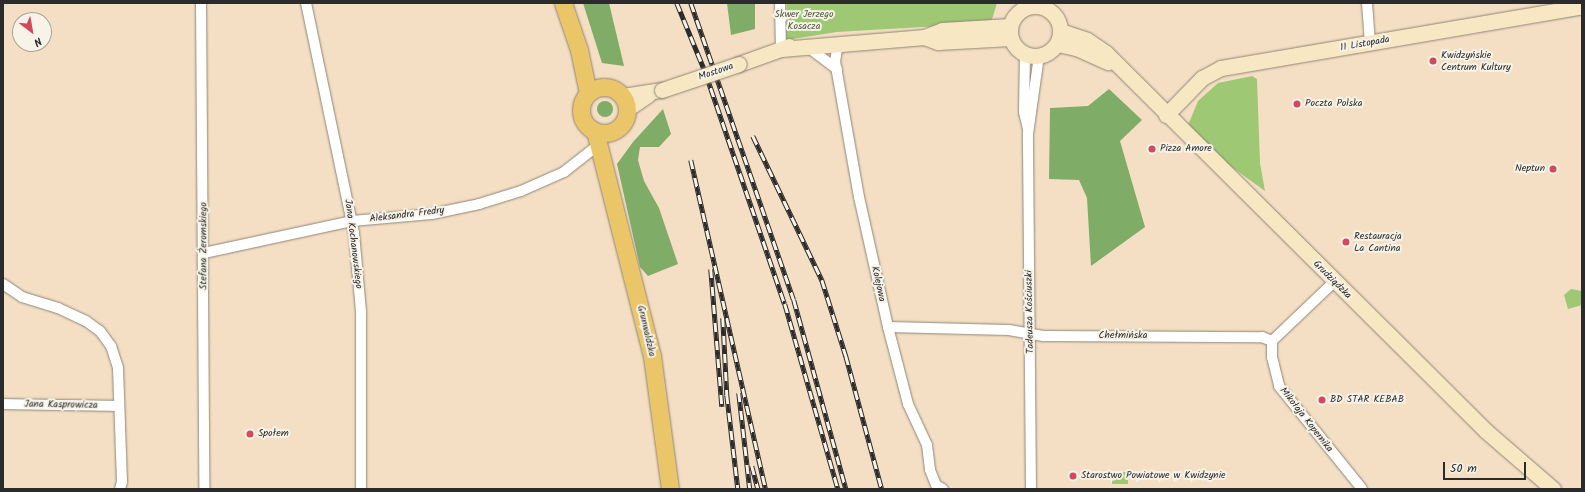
<!DOCTYPE html>
<meta charset="utf-8">
<style>
body{margin:0}
#map{position:relative;width:1585px;height:492px;overflow:hidden;background:#f4dfc4;font-family:Kalam,sans-serif}
div>[style]{position:absolute}
.green>*{inset:0;background:#9fc874;transform-origin:0 0}
.forest>*{inset:0;background:#7fac66}
.round{border-radius:50%}
.roads{filter:drop-shadow(0 0 1px #908578) drop-shadow(0 0 1px #908578)}
.street>*{height:10px;margin:-5px;padding:0 5px;transform-origin:5px;border-radius:5px;background:#fff}
.secondary>*{height:15px;margin:-7.5px;padding:0 7.5px;transform-origin:7.5px;border-radius:7.5px;background:#f7e8c3}
.secondary>.ring{margin:-7.5px;padding:0;box-sizing:content-box;background:none;border:15px solid #f7e8c3;border-radius:50%}
.primary>*{height:17px;margin:-8.5px;padding:0 8.5px;transform-origin:8.5px;border-radius:8.5px;background:#ebc669}
.primary>.ring{margin:-8.5px;padding:0;box-sizing:content-box;background:none;border:17px solid #ebc669;border-radius:50%}
.rail>*{height:4.5px;margin-top:-2.25px;transform-origin:0;background:repeating-linear-gradient(90deg,#f7f3e8 0 9px,#2b2b2b 0 18px);box-sizing:border-box;border-block:1px solid #2b2b2b}
.bridges{filter:drop-shadow(0 0 1px #908578) drop-shadow(0 0 1px #908578)}
.secondary-bridge>*{height:15px;margin:-7.5px;padding:0 7.5px;transform-origin:7.5px;border-radius:7.5px;background:#f7e8c3}
.dots>*{width:11px;height:11px;translate:-50% -50%;box-sizing:border-box;border:2px solid #f7f3e8;border-radius:50%}
span{translate:-50% -50%;white-space:nowrap;text-align:center;line-height:1.15;-webkit-text-stroke:4px #f7f3e8;paint-order:stroke}
.park-label{font-size:10px;color:#4e5a41}
.street-label{font-size:10px;color:#2b2b2b}
.poi-label{font-size:10px;color:#2b2b2b}
.left{translate:0 -50%;text-align:left}
.right{translate:-100% -50%;text-align:right}
.frame{position:absolute;inset:0;border:4px solid #2b2b2b;pointer-events:none}
.north{position:absolute;left:12px;top:12px;width:40px;height:40px;box-sizing:border-box;background:#f7f3e8;border:1px solid #a5a39c;border-radius:50%;rotate:149deg;font-size:11px;font-weight:700;line-height:16px;text-align:center;color:#2b2b2b}
.north::after{content:'';display:block;margin:auto;width:14px;height:18px;background:#d1495b;clip-path:polygon(50% 0,100% 100%,50% 72%,0 100%)}
.scale{position:absolute;left:1443px;top:462px;width:83px;height:18px;box-sizing:border-box;border:2px solid #2b2b2b;border-top:0;padding-left:5px;font-size:12px;line-height:14px;white-space:nowrap;color:#2b2b2b;-webkit-text-stroke:3px #f7f3e8;paint-order:stroke}
</style>
<div id="map">
<div class="green">
<div style="clip-path:polygon(787px 3px,997px 3px,991px 23px,837px 32px,786px 40px)"></div>
<div style="clip-path:polygon(1252px 76px,1257px 79px,1260px 163px,1265px 191px,1222px 160px,1188px 125px,1198px 101px,1218px 83px)"></div>
<div style="clip-path:polygon(1571px 289px,1582px 291px,1582px 305px,1568px 309px,1564px 295px)"></div>
<div style="left:1128px;top:472px;width:12px;height:16px;rotate:90deg"></div>
</div>
<div class="forest">
<div style="clip-path:polygon(583px 3px,609px 3px,624px 66px,602px 63px)"></div>
<div style="clip-path:polygon(727px 3px,755px 3px,755px 29px,731px 35px)"></div>
<div style="clip-path:polygon(1109px 89px,1142px 120px,1120px 141px,1145px 227px,1091px 266px,1087px 198px,1079px 180px,1049px 179px,1050px 108px,1088px 106px)"></div>
<div class="round" style="left:597px;top:101px;width:16px;height:16px"></div>
<div style="clip-path:polygon(663px 109px,671px 134px,659px 147px,640px 147px,638px 160px,644px 181px,659px 208px,678px 264px,648px 276px,640px 267px,617px 164px,633px 142px)"></div>
</div>
<div class="roads">
<div class="street">
<div style="left:201px;top:3px;width:486px;rotate:89.6deg"></div>
<div style="left:306px;top:3px;width:235px;rotate:78.2deg"></div>
<div style="left:354px;top:233px;width:79px;rotate:84.9deg"></div>
<div style="left:361px;top:312px;width:177px;rotate:90deg"></div>
<div style="left:780px;top:3px;width:46px;rotate:88.8deg"></div>
<div style="left:1024px;top:3px;width:6px;rotate:90deg"></div>
<div style="left:1036px;top:3px;width:3px;rotate:72deg"></div>
<div style="left:1367px;top:3px;width:40px;rotate:85.7deg"></div>
<div style="left:838px;top:43px;width:18px;rotate:99deg"></div>
<div style="left:835px;top:61px;width:138px;rotate:80deg"></div>
<div style="left:859px;top:197px;width:133px;rotate:77.4deg"></div>
<div style="left:888px;top:327px;width:80px;rotate:75.4deg"></div>
<div style="left:908px;top:404px;width:45px;rotate:65.1deg"></div>
<div style="left:927px;top:445px;width:25px;rotate:83deg"></div>
<div style="left:930px;top:470px;width:16px;rotate:68deg"></div>
<div style="left:936px;top:485px;width:8px;rotate:30deg"></div>
<div style="left:809px;top:48px;width:35px;rotate:37deg"></div>
<div style="left:1025px;top:54px;width:58px;rotate:91deg"></div>
<div style="left:1024px;top:112px;width:18px;rotate:77deg"></div>
<div style="left:204px;top:253px;width:151px;rotate:-12.2deg"></div>
<div style="left:352px;top:221px;width:80px;rotate:-5deg"></div>
<div style="left:432px;top:214px;width:48px;rotate:-12deg"></div>
<div style="left:479px;top:204px;width:44px;rotate:-17.2deg"></div>
<div style="left:521px;top:191px;width:47px;rotate:-23.8deg"></div>
<div style="left:564px;top:172px;width:42px;rotate:-38.2deg"></div>
<div style="left:3px;top:284px;width:23px;rotate:34deg"></div>
<div style="left:22px;top:297px;width:38px;rotate:17deg"></div>
<div style="left:58px;top:308px;width:31px;rotate:25deg"></div>
<div style="left:86px;top:321px;width:17px;rotate:36deg"></div>
<div style="left:100px;top:331px;width:19px;rotate:54deg"></div>
<div style="left:111px;top:346px;width:23px;rotate:72deg"></div>
<div style="left:118px;top:368px;width:114px;rotate:88deg"></div>
<div style="left:122px;top:482px;width:7px;rotate:106deg"></div>
<div style="left:888px;top:327px;width:121px;rotate:1.4deg"></div>
<div style="left:1009px;top:330px;width:36px;rotate:10deg"></div>
<div style="left:1044px;top:336px;width:218px;rotate:0.3deg"></div>
<div style="left:1262px;top:337px;width:11px;rotate:22deg"></div>
<div style="left:1272px;top:341px;width:16px;rotate:90deg"></div>
<div style="left:1272px;top:357px;width:30px;rotate:76deg"></div>
<div style="left:1279px;top:386px;width:132px;rotate:51.1deg"></div>
<div style="left:1272px;top:341px;width:86px;rotate:-43.6deg"></div>
<div style="left:3px;top:404px;width:115px;rotate:1deg"></div>
<div style="left:1031px;top:489px;width:355px;rotate:-90.5deg"></div>
<div style="left:1028px;top:134px;width:79px;rotate:-82deg"></div>
</div>
<div class="secondary">
<div class="ring" style="left:1010px;top:6px;width:35px;height:35px"></div>
<div style="left:1060px;top:31px;width:28px;rotate:18deg"></div>
<div style="left:1087px;top:40px;width:23px;rotate:34deg"></div>
<div style="left:1106px;top:53px;width:536px;rotate:44.85deg"></div>
<div style="left:1486px;top:431px;width:89px;rotate:40.9deg"></div>
<div style="left:924px;top:37px;width:15px;rotate:20deg"></div>
<div style="left:938px;top:42px;width:73px;rotate:-3.1deg"></div>
<div style="left:1057px;top:44px;width:19px;rotate:12deg"></div>
<div style="left:1076px;top:48px;width:35px;rotate:24deg"></div>
<div style="left:781px;top:49px;width:144px;rotate:-4.8deg"></div>
<div style="left:924px;top:37px;width:19px;rotate:-21deg"></div>
<div style="left:942px;top:30px;width:68px;rotate:-3.4deg"></div>
<div style="left:739px;top:64px;width:53px;rotate:-19.8deg"></div>
<div style="left:623px;top:96px;width:39px;rotate:-9deg"></div>
<div style="left:627px;top:109px;width:25px;rotate:-34deg"></div>
<div style="left:1166px;top:115px;width:52px;rotate:-45.8deg"></div>
<div style="left:1202px;top:78px;width:21px;rotate:-28deg"></div>
<div style="left:1221px;top:68px;width:366px;rotate:-9.7deg"></div>
</div>
<div class="primary">
<div style="left:563px;top:3px;width:50px;rotate:71.2deg"></div>
<div style="left:579px;top:50px;width:44px;rotate:78.2deg"></div>
<div class="ring" style="left:581px;top:87px;width:29px;height:29px"></div>
<div style="left:595px;top:131px;width:232px;rotate:75.8deg"></div>
<div style="left:652px;top:356px;width:134px;rotate:82.3deg"></div>
</div>
</div>
<div class="rail">
<div style="left:677px;top:3px;width:74px;rotate:67.6deg"></div>
<div style="left:705px;top:71px;width:246px;rotate:71.1deg"></div>
<div style="left:785px;top:304px;width:192px;rotate:74deg"></div>
<div style="left:691px;top:3px;width:314px;rotate:70.9deg"></div>
<div style="left:794px;top:300px;width:196px;rotate:74.6deg"></div>
<div style="left:753px;top:136px;width:160px;rotate:64.4deg"></div>
<div style="left:822px;top:280px;width:80px;rotate:72.5deg"></div>
<div style="left:846px;top:356px;width:138px;rotate:74.9deg"></div>
<div style="left:691px;top:160px;width:337px;rotate:77.2deg"></div>
<div style="left:711px;top:269px;width:138px;rotate:85.4deg"></div>
<div style="left:723px;top:318px;width:77px;rotate:87deg"></div>
<div style="left:727px;top:395px;width:95px;rotate:83.3deg"></div>
<div style="left:739px;top:393px;width:97px;rotate:83.5deg"></div>
<div style="left:752px;top:466px;width:24px;rotate:75deg"></div>
</div>
<div class="bridges">
<div class="secondary-bridge">
<div style="left:662px;top:90px;width:81px;rotate:-18.7deg"></div>
</div>
</div>
<div class="dots">
<div style="left:1433px;top:61px;background:#d1495b"></div>
<div style="left:1297px;top:104px;background:#d1495b"></div>
<div style="left:1152px;top:149px;background:#d1495b"></div>
<div style="left:1553px;top:169px;background:#d1495b"></div>
<div style="left:1346px;top:242px;background:#d1495b"></div>
<div style="left:1322px;top:400px;background:#d1495b"></div>
<div style="left:250px;top:434px;background:#d1495b"></div>
<div style="left:1073px;top:476px;background:#d1495b"></div>
</div>
<div class="park-label">
<span style="left:804px;top:20px">Skwer Jerzego<br>Kosacza</span>
</div>
<div class="street-label">
<span style="left:1365px;top:44px;rotate:-10deg">11 Listopada</span>
<span style="left:716px;top:72px;rotate:-19deg">Mostowa</span>
<span style="left:407px;top:215px;rotate:-7deg">Aleksandra Fredry</span>
<span style="left:353px;top:244px;rotate:83deg">Jana Kochanowskiego</span>
<span style="left:204px;top:246px;rotate:-90deg">Stefana Żeromskiego</span>
<span style="left:1332px;top:280px;rotate:45deg">Grudziądzka</span>
<span style="left:878px;top:284px;rotate:78deg">Kolejowa</span>
<span style="left:1030px;top:312px;rotate:-91deg">Tadeusza Kościuszki</span>
<span style="left:646px;top:331px;rotate:77deg">Grunwaldzka</span>
<span style="left:1123px;top:336px">Chełmińska</span>
<span style="left:61px;top:405px;rotate:1deg">Jana Kasprowicza</span>
<span style="left:1306px;top:420px;rotate:52deg">Mikołaja Kopernika</span>
</div>
<div class="poi-label">
<span class="left" style="left:1441px;top:61px">Kwidzyńskie<br>Centrum Kultury</span>
<span class="left" style="left:1305px;top:104px">Poczta Polska</span>
<span class="left" style="left:1160px;top:149px">Pizza Amore</span>
<span class="right" style="left:1545px;top:169px">Neptun</span>
<span class="left" style="left:1354px;top:242px">Restauracja<br>La Cantina</span>
<span class="left" style="left:1330px;top:400px">BD STAR KEBAB</span>
<span class="left" style="left:258px;top:434px">Społem</span>
<span class="left" style="left:1081px;top:476px">Starostwo Powiatowe w Kwidzynie</span>
</div>
<div class="frame"></div>
<div class="north">N</div>
<div class="scale">50 m</div>
</div>
